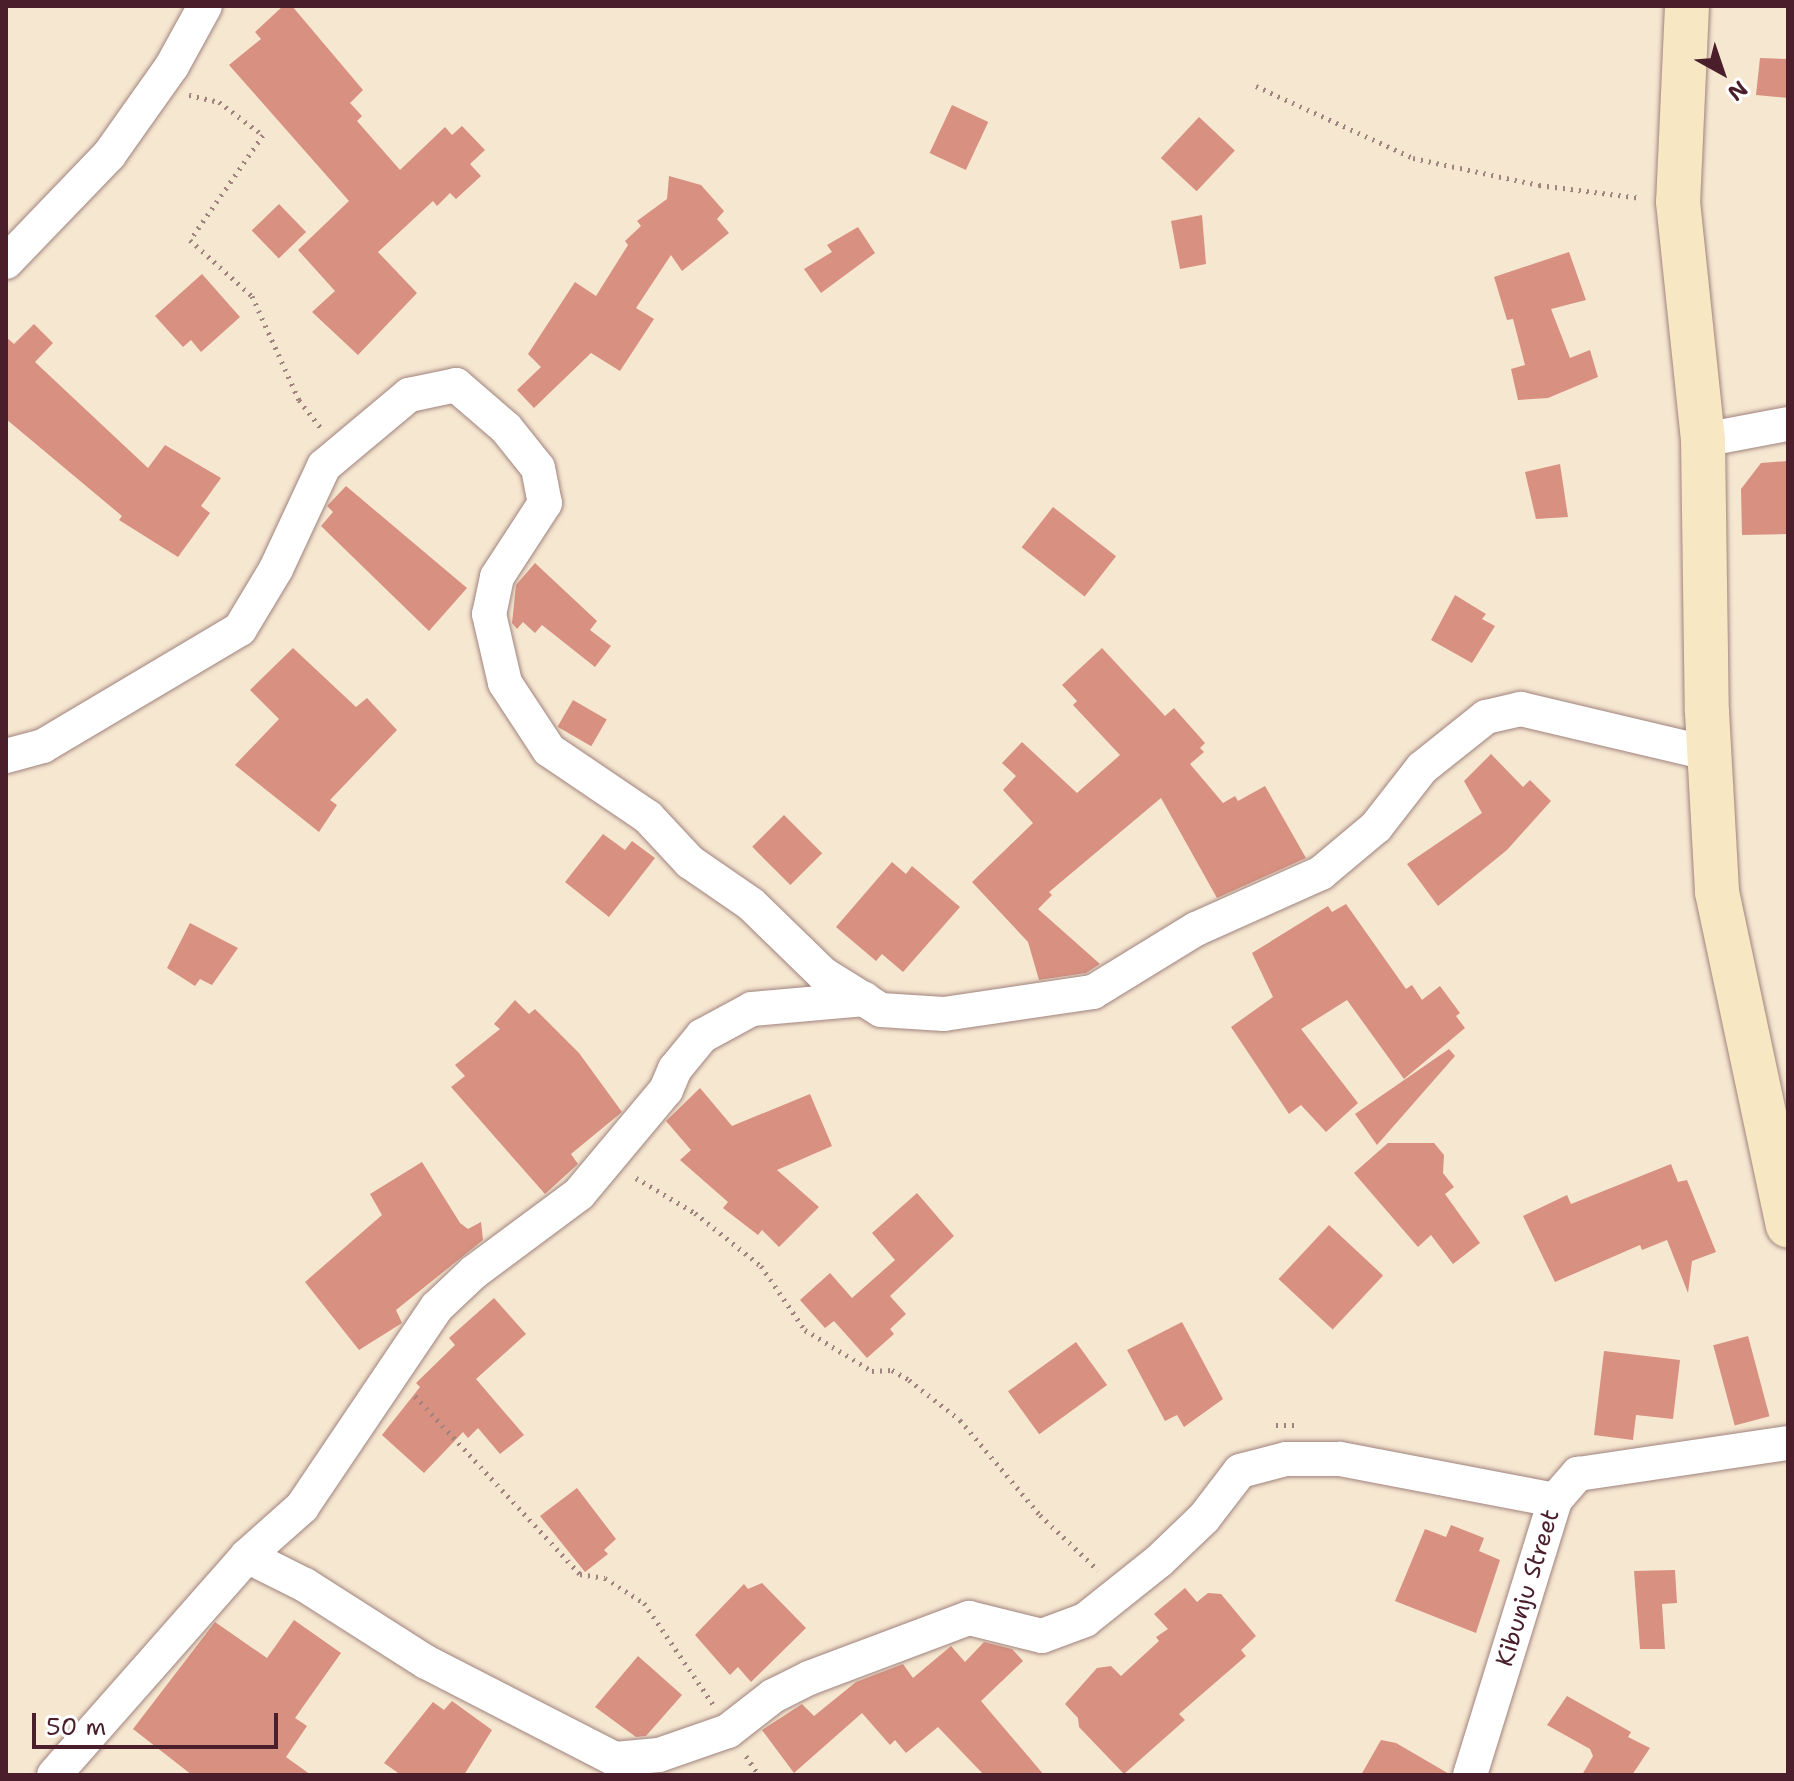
<!DOCTYPE html>
<style>
body{margin:0}
#map{position:relative;width:1794px;height:1781px;overflow:hidden;background:#f6e7d1;font-family:"Shantell Sans",sans-serif}
div>[style]{position:absolute}
.building>*{inset:0;background:#d89080;transform-origin:0 0}
.path>*{height:5px;margin-top:-2.5px;transform-origin:0;background:repeating-linear-gradient(90deg,#a0837e 0 2px,transparent 0 8px)}
.roads{filter:drop-shadow(0 0 2px #a0837e) drop-shadow(0 0 2px #a0837e)}
.street>*{height:34px;margin:-17px;padding:0 17px;transform-origin:17px;border-radius:17px;background:#fff}
.secondary>*{height:44px;margin:-22px;padding:0 22px;transform-origin:22px;border-radius:22px;background:#f7e8c3}
span{translate:-50% -50%;white-space:nowrap;text-align:center;line-height:1.15;-webkit-text-stroke:6px #fff;paint-order:stroke}
.street-label{font-size:24px;color:#4a1f2b}
.frame{position:absolute;inset:0;border:8px solid #4a1f2b;pointer-events:none}
.north{position:absolute;left:1682px;top:32px;width:80px;height:80px;-webkit-text-stroke:6px #fff;paint-order:stroke;rotate:140deg;font-size:22px;font-weight:700;line-height:32px;text-align:center;color:#4a1f2b}
.north::after{content:'';display:block;margin:auto;width:28px;height:36px;background:#4a1f2b;clip-path:polygon(50% 0,100% 100%,50% 72%,0 100%)}
.scale{position:absolute;left:32px;top:1713px;width:246px;height:36px;box-sizing:border-box;border:4px solid #4a1f2b;border-top:0;padding-left:10px;font-size:24px;line-height:28px;white-space:nowrap;color:#4a1f2b;-webkit-text-stroke:6px #fff;paint-order:stroke}
</style>
<div id="map">
<div class="building">
<div style="clip-path:polygon(283px 6px,292px 6px,363px 90px,350px 103px,362px 116px,357px 121px,400px 170px,445px 127px,452px 135px,462px 126px,485px 150px,470px 164px,481px 176px,456px 199px,450px 193px,437px 206px,433px 201px,378px 252px,417px 293px,358px 355px,312px 312px,335px 291px,298px 250px,349px 201px,229px 65px,261px 39px,255px 32px)"></div>
<div style="clip-path:polygon(1760px 58px,1788px 59px,1788px 98px,1756px 95px)"></div>
<div style="left:952px;top:105px;width:40px;height:53px;rotate:25deg"></div>
<div style="left:1199px;top:117px;width:49px;height:56px;rotate:43deg"></div>
<div style="clip-path:polygon(669px 176px,701px 185px,724px 211px,717px 219px,729px 233px,682px 271px,671px 255px,636px 308px,654px 319px,620px 371px,591px 353px,534px 408px,517px 390px,541px 367px,528px 354px,575px 282px,596px 296px,628px 245px,625px 241px,641px 226px,637px 221px,667px 199px)"></div>
<div style="left:279px;top:204px;width:39px;height:38px;rotate:46deg"></div>
<div style="clip-path:polygon(1202px 215px,1206px 264px,1180px 269px,1171px 221px)"></div>
<div style="clip-path:polygon(858px 227px,875px 253px,821px 293px,804px 269px,832px 252px,827px 245px)"></div>
<div style="clip-path:polygon(1569px 252px,1586px 300px,1551px 309px,1570px 358px,1590px 350px,1598px 377px,1548px 398px,1518px 400px,1511px 369px,1525px 365px,1513px 319px,1507px 320px,1494px 277px)"></div>
<div style="clip-path:polygon(202px 274px,240px 317px,201px 352px,191px 340px,183px 347px,155px 316px)"></div>
<div style="clip-path:polygon(34px 324px,53px 343px,35px 362px,148px 468px,165px 445px,221px 478px,201px 506px,210px 513px,178px 557px,119px 520px,122px 516px,6px 419px,6px 337px,14px 344px)"></div>
<div style="clip-path:polygon(1788px 461px,1788px 534px,1742px 535px,1741px 489px,1761px 463px)"></div>
<div style="clip-path:polygon(1560px 464px,1568px 517px,1536px 519px,1525px 472px)"></div>
<div style="clip-path:polygon(346px 486px,467px 588px,429px 631px,321px 526px,333px 512px,327px 506px)"></div>
<div style="left:1053px;top:507px;width:80px;height:51px;rotate:38deg"></div>
<div style="clip-path:polygon(535px 563px,597px 621px,590px 630px,611px 646px,595px 667px,542px 625px,535px 633px,523px 622px,517px 629px,512px 623px,516px 585px)"></div>
<div style="clip-path:polygon(1455px 595px,1486px 614px,1482px 619px,1495px 626px,1472px 663px,1431px 640px)"></div>
<div style="clip-path:polygon(293px 648px,356px 707px,367px 698px,397px 730px,330px 800px,337px 805px,319px 832px,235px 765px,279px 719px,250px 690px)"></div>
<div style="clip-path:polygon(1102px 648px,1165px 716px,1174px 708px,1205px 743px,1200px 748px,1204px 752px,1190px 764px,1223px 803px,1235px 796px,1238px 801px,1265px 786px,1306px 858px,1217px 898px,1161px 798px,1049px 892px,1052px 895px,1038px 909px,1100px 964px,1086px 973px,1039px 980px,1028px 942px,972px 882px,1033px 823px,1003px 790px,1016px 776px,1002px 763px,1022px 742px,1077px 793px,1120px 755px,1073px 705px,1077px 701px,1062px 685px)"></div>
<div style="left:573px;top:700px;width:39px;height:31px;rotate:30deg"></div>
<div style="clip-path:polygon(1491px 754px,1523px 787px,1530px 780px,1551px 801px,1507px 850px,1438px 906px,1407px 864px,1482px 813px,1464px 781px)"></div>
<div style="left:784px;top:815px;width:54px;height:45px;rotate:45deg"></div>
<div style="clip-path:polygon(603px 834px,625px 850px,632px 841px,655px 858px,609px 917px,565px 882px)"></div>
<div style="clip-path:polygon(892px 862px,906px 874px,912px 866px,960px 907px,903px 972px,882px 954px,876px 961px,836px 927px)"></div>
<div style="clip-path:polygon(1346px 904px,1406px 989px,1412px 985px,1422px 1000px,1440px 986px,1460px 1013px,1456px 1016px,1465px 1028px,1404px 1079px,1347px 1000px,1301px 1029px,1358px 1103px,1326px 1132px,1301px 1105px,1289px 1114px,1231px 1027px,1273px 997px,1252px 953px,1328px 906px,1332px 912px)"></div>
<div style="clip-path:polygon(190px 923px,238px 948px,212px 985px,200px 979px,195px 986px,167px 968px)"></div>
<div style="clip-path:polygon(515px 1000px,529px 1014px,535px 1009px,579px 1053px,622px 1112px,571px 1154px,578px 1164px,545px 1194px,451px 1087px,465px 1076px,455px 1065px,500px 1029px,494px 1024px)"></div>
<div style="clip-path:polygon(1449px 1049px,1455px 1056px,1377px 1145px,1355px 1114px)"></div>
<div style="clip-path:polygon(700px 1088px,732px 1126px,810px 1094px,832px 1146px,777px 1170px,819px 1207px,779px 1247px,762px 1230px,758px 1235px,723px 1208px,728px 1202px,680px 1160px,691px 1150px,666px 1121px)"></div>
<div style="clip-path:polygon(1388px 1143px,1434px 1143px,1444px 1155px,1443px 1173px,1454px 1187px,1445px 1194px,1480px 1243px,1453px 1264px,1431px 1235px,1418px 1247px,1354px 1173px)"></div>
<div style="clip-path:polygon(422px 1162px,460px 1223px,468px 1229px,481px 1222px,483px 1240px,396px 1310px,402px 1323px,359px 1350px,305px 1282px,382px 1215px,370px 1194px)"></div>
<div style="clip-path:polygon(1671px 1164px,1678px 1182px,1687px 1180px,1716px 1252px,1692px 1261px,1688px 1293px,1667px 1240px,1642px 1250px,1640px 1245px,1555px 1282px,1523px 1216px,1567px 1195px,1571px 1204px)"></div>
<div style="clip-path:polygon(917px 1193px,954px 1236px,890px 1296px,906px 1314px,890px 1329px,894px 1334px,867px 1358px,834px 1321px,825px 1328px,800px 1300px,830px 1273px,852px 1298px,895px 1260px,872px 1233px)"></div>
<div style="left:1329px;top:1225px;width:74px;height:74px;rotate:43deg"></div>
<div style="clip-path:polygon(494px 1298px,526px 1334px,476px 1379px,524px 1435px,500px 1454px,478px 1428px,468px 1438px,463px 1432px,424px 1473px,382px 1435px,420px 1387px,416px 1383px,455px 1345px,449px 1338px)"></div>
<div style="clip-path:polygon(1182px 1322px,1223px 1399px,1184px 1427px,1177px 1415px,1165px 1421px,1127px 1350px)"></div>
<div style="left:1748px;top:1336px;width:83px;height:36px;rotate:75deg"></div>
<div style="left:1076px;top:1342px;width:53px;height:84px;rotate:54deg"></div>
<div style="clip-path:polygon(1604px 1351px,1680px 1360px,1673px 1419px,1636px 1415px,1633px 1440px,1594px 1435px)"></div>
<div style="clip-path:polygon(577px 1488px,616px 1539px,604px 1550px,608px 1554px,585px 1572px,540px 1516px)"></div>
<div style="clip-path:polygon(1451px 1525px,1484px 1538px,1479px 1551px,1500px 1560px,1476px 1633px,1395px 1601px,1425px 1529px,1446px 1537px)"></div>
<div style="clip-path:polygon(1675px 1570px,1677px 1603px,1662px 1604px,1665px 1649px,1640px 1649px,1634px 1571px)"></div>
<div style="clip-path:polygon(762px 1583px,806px 1628px,751px 1682px,738px 1667px,730px 1675px,695px 1635px,744px 1584px,748px 1589px)"></div>
<div style="clip-path:polygon(1185px 1588px,1197px 1602px,1208px 1593px,1221px 1594px,1256px 1636px,1241px 1650px,1246px 1656px,1179px 1714px,1185px 1720px,1124px 1774px,1079px 1727px,1078px 1718px,1065px 1704px,1097px 1668px,1111px 1666px,1121px 1676px,1159px 1641px,1156px 1637px,1168px 1629px,1154px 1614px)"></div>
<div style="clip-path:polygon(294px 1620px,341px 1653px,295px 1718px,307px 1726px,286px 1757px,311px 1775px,192px 1775px,133px 1729px,215px 1622px,267px 1658px)"></div>
<div style="clip-path:polygon(984px 1642px,1012px 1649px,1023px 1661px,981px 1701px,1044px 1775px,984px 1775px,938px 1727px,906px 1753px,895px 1740px,890px 1745px,862px 1713px,794px 1773px,762px 1730px,802px 1704px,814px 1716px,856px 1682px,903px 1664px,913px 1678px,951px 1646px,965px 1662px)"></div>
<div style="clip-path:polygon(638px 1656px,682px 1695px,646px 1736px,636px 1737px,595px 1707px)"></div>
<div style="clip-path:polygon(1567px 1696px,1631px 1732px,1628px 1737px,1650px 1748px,1632px 1775px,1582px 1775px,1593px 1756px,1590px 1749px,1547px 1725px)"></div>
<div style="clip-path:polygon(452px 1701px,492px 1730px,464px 1775px,401px 1775px,384px 1763px,433px 1702px,444px 1710px)"></div>
<div style="clip-path:polygon(1381px 1740px,1396px 1743px,1451px 1775px,1361px 1775px)"></div>
</div>
<div class="path">
<div style="left:1256px;top:86px;width:173px;rotate:24.6deg"></div>
<div style="left:1413px;top:158px;width:129px;rotate:12.1deg"></div>
<div style="left:1539px;top:185px;width:103px;rotate:7.3deg"></div>
<div style="left:189px;top:95px;width:31px;rotate:13deg"></div>
<div style="left:219px;top:102px;width:55px;rotate:36.9deg"></div>
<div style="left:263px;top:135px;width:128px;rotate:124.8deg"></div>
<div style="left:190px;top:240px;width:84px;rotate:42.1deg"></div>
<div style="left:252px;top:296px;width:114px;rotate:65.7deg"></div>
<div style="left:299px;top:400px;width:36px;rotate:52deg"></div>
<div style="left:636px;top:1178px;width:69px;rotate:30.7deg"></div>
<div style="left:695px;top:1213px;width:85px;rotate:38.8deg"></div>
<div style="left:761px;top:1266px;width:78px;rotate:55.5deg"></div>
<div style="left:805px;top:1330px;width:79px;rotate:31.5deg"></div>
<div style="left:872px;top:1371px;width:20px;rotate:-3deg"></div>
<div style="left:892px;top:1370px;width:20px;rotate:30deg"></div>
<div style="left:909px;top:1380px;width:65px;rotate:38.1deg"></div>
<div style="left:960px;top:1420px;width:124px;rotate:49.9deg"></div>
<div style="left:1040px;top:1515px;width:80px;rotate:43.5deg"></div>
<div style="left:415px;top:1396px;width:243px;rotate:47.2deg"></div>
<div style="left:580px;top:1574px;width:25px;rotate:9deg"></div>
<div style="left:605px;top:1578px;width:46px;rotate:32.7deg"></div>
<div style="left:644px;top:1603px;width:122px;rotate:55.7deg"></div>
<div style="left:1276px;top:1425px;width:24px"></div>
<div style="left:746px;top:1756px;width:23px;rotate:56deg"></div>
</div>
<div class="roads">
<div class="street">
<div style="left:6px;top:262px;width:149px;rotate:-46.1deg"></div>
<div style="left:109px;top:155px;width:109px;rotate:-54.7deg"></div>
<div style="left:172px;top:66px;width:68px;rotate:-61.2deg"></div>
<div style="left:1703px;top:440px;width:86px;rotate:-10.7deg"></div>
<div style="left:6px;top:756px;width:38px;rotate:-15deg"></div>
<div style="left:43px;top:746px;width:229px;rotate:-30.7deg"></div>
<div style="left:240px;top:629px;width:70px;rotate:-59deg"></div>
<div style="left:276px;top:569px;width:114px;rotate:-65deg"></div>
<div style="left:324px;top:466px;width:111px;rotate:-39.9deg"></div>
<div style="left:409px;top:395px;width:48px;rotate:-12deg"></div>
<div style="left:456px;top:385px;width:66px;rotate:40.7deg"></div>
<div style="left:506px;top:428px;width:51px;rotate:51.3deg"></div>
<div style="left:538px;top:468px;width:36px;rotate:79deg"></div>
<div style="left:545px;top:503px;width:88px;rotate:123deg"></div>
<div style="left:497px;top:577px;width:38px;rotate:102deg"></div>
<div style="left:489px;top:614px;width:71px;rotate:76.9deg"></div>
<div style="left:505px;top:683px;width:80px;rotate:56.7deg"></div>
<div style="left:549px;top:750px;width:120px;rotate:34.1deg"></div>
<div style="left:648px;top:817px;width:62px;rotate:47deg"></div>
<div style="left:690px;top:862px;width:74px;rotate:34.5deg"></div>
<div style="left:751px;top:904px;width:100px;rotate:44.2deg"></div>
<div style="left:823px;top:974px;width:68px;rotate:31.8deg"></div>
<div style="left:881px;top:1010px;width:63px;rotate:3.6deg"></div>
<div style="left:944px;top:1014px;width:151px;rotate:-8.4deg"></div>
<div style="left:1093px;top:992px;width:121px;rotate:-31.5deg"></div>
<div style="left:1196px;top:929px;width:137px;rotate:-24.1deg"></div>
<div style="left:1321px;top:873px;width:72px;rotate:-39.9deg"></div>
<div style="left:1376px;top:827px;width:75px;rotate:-52.1deg"></div>
<div style="left:1422px;top:768px;width:82px;rotate:-38.6deg"></div>
<div style="left:1486px;top:717px;width:36px;rotate:-13deg"></div>
<div style="left:1521px;top:709px;width:195px;rotate:13.3deg"></div>
<div style="left:247px;top:1556px;width:74px;rotate:-41.7deg"></div>
<div style="left:302px;top:1507px;width:241px;rotate:-56deg"></div>
<div style="left:437px;top:1307px;width:51px;rotate:-43.4deg"></div>
<div style="left:474px;top:1272px;width:131px;rotate:-36.6deg"></div>
<div style="left:579px;top:1194px;width:136px;rotate:-50.1deg"></div>
<div style="left:666px;top:1090px;width:23px;rotate:-67deg"></div>
<div style="left:675px;top:1069px;width:43px;rotate:-50.7deg"></div>
<div style="left:702px;top:1036px;width:57px;rotate:-28.4deg"></div>
<div style="left:752px;top:1009px;width:113px;rotate:-5.1deg"></div>
<div style="left:54px;top:1775px;width:292px;rotate:-48.6deg"></div>
<div style="left:247px;top:1556px;width:65px;rotate:26.6deg"></div>
<div style="left:305px;top:1585px;width:143px;rotate:32.5deg"></div>
<div style="left:426px;top:1662px;width:212px;rotate:27.2deg"></div>
<div style="left:615px;top:1759px;width:44px;rotate:-5.2deg"></div>
<div style="left:659px;top:1755px;width:73px;rotate:-19.2deg"></div>
<div style="left:728px;top:1731px;width:57px;rotate:-37.9deg"></div>
<div style="left:773px;top:1696px;width:40px;rotate:-26.6deg"></div>
<div style="left:809px;top:1678px;width:171px;rotate:-20.6deg"></div>
<div style="left:969px;top:1618px;width:75px;rotate:13.9deg"></div>
<div style="left:1042px;top:1636px;width:46px;rotate:-20.4deg"></div>
<div style="left:1085px;top:1620px;width:95px;rotate:-38.6deg"></div>
<div style="left:1159px;top:1561px;width:62px;rotate:-43.7deg"></div>
<div style="left:1204px;top:1518px;width:59px;rotate:-52.5deg"></div>
<div style="left:1240px;top:1471px;width:48px;rotate:-14.6deg"></div>
<div style="left:1286px;top:1459px;width:54px"></div>
<div style="left:1340px;top:1459px;width:219px;rotate:10.8deg"></div>
<div style="left:1470px;top:1775px;width:288px;rotate:-72.8deg"></div>
<div style="left:1555px;top:1500px;width:35px;rotate:-49deg"></div>
<div style="left:1578px;top:1474px;width:212px;rotate:-8.4deg"></div>
</div>
<div class="secondary">
<div style="left:1687px;top:6px;width:196px;rotate:92.6deg"></div>
<div style="left:1678px;top:202px;width:239px;rotate:84deg"></div>
<div style="left:1703px;top:440px;width:272px;rotate:89.2deg"></div>
<div style="left:1707px;top:712px;width:180px;rotate:86.8deg"></div>
<div style="left:1717px;top:892px;width:341px;rotate:78deg"></div>
</div>
</div>
<div class="street-label">
<span style="left:1528px;top:1588px;rotate:-73deg">Kibunju Street</span>
</div>
<div class="frame"></div>
<div class="north">N</div>
<div class="scale">50 m</div>
</div>
